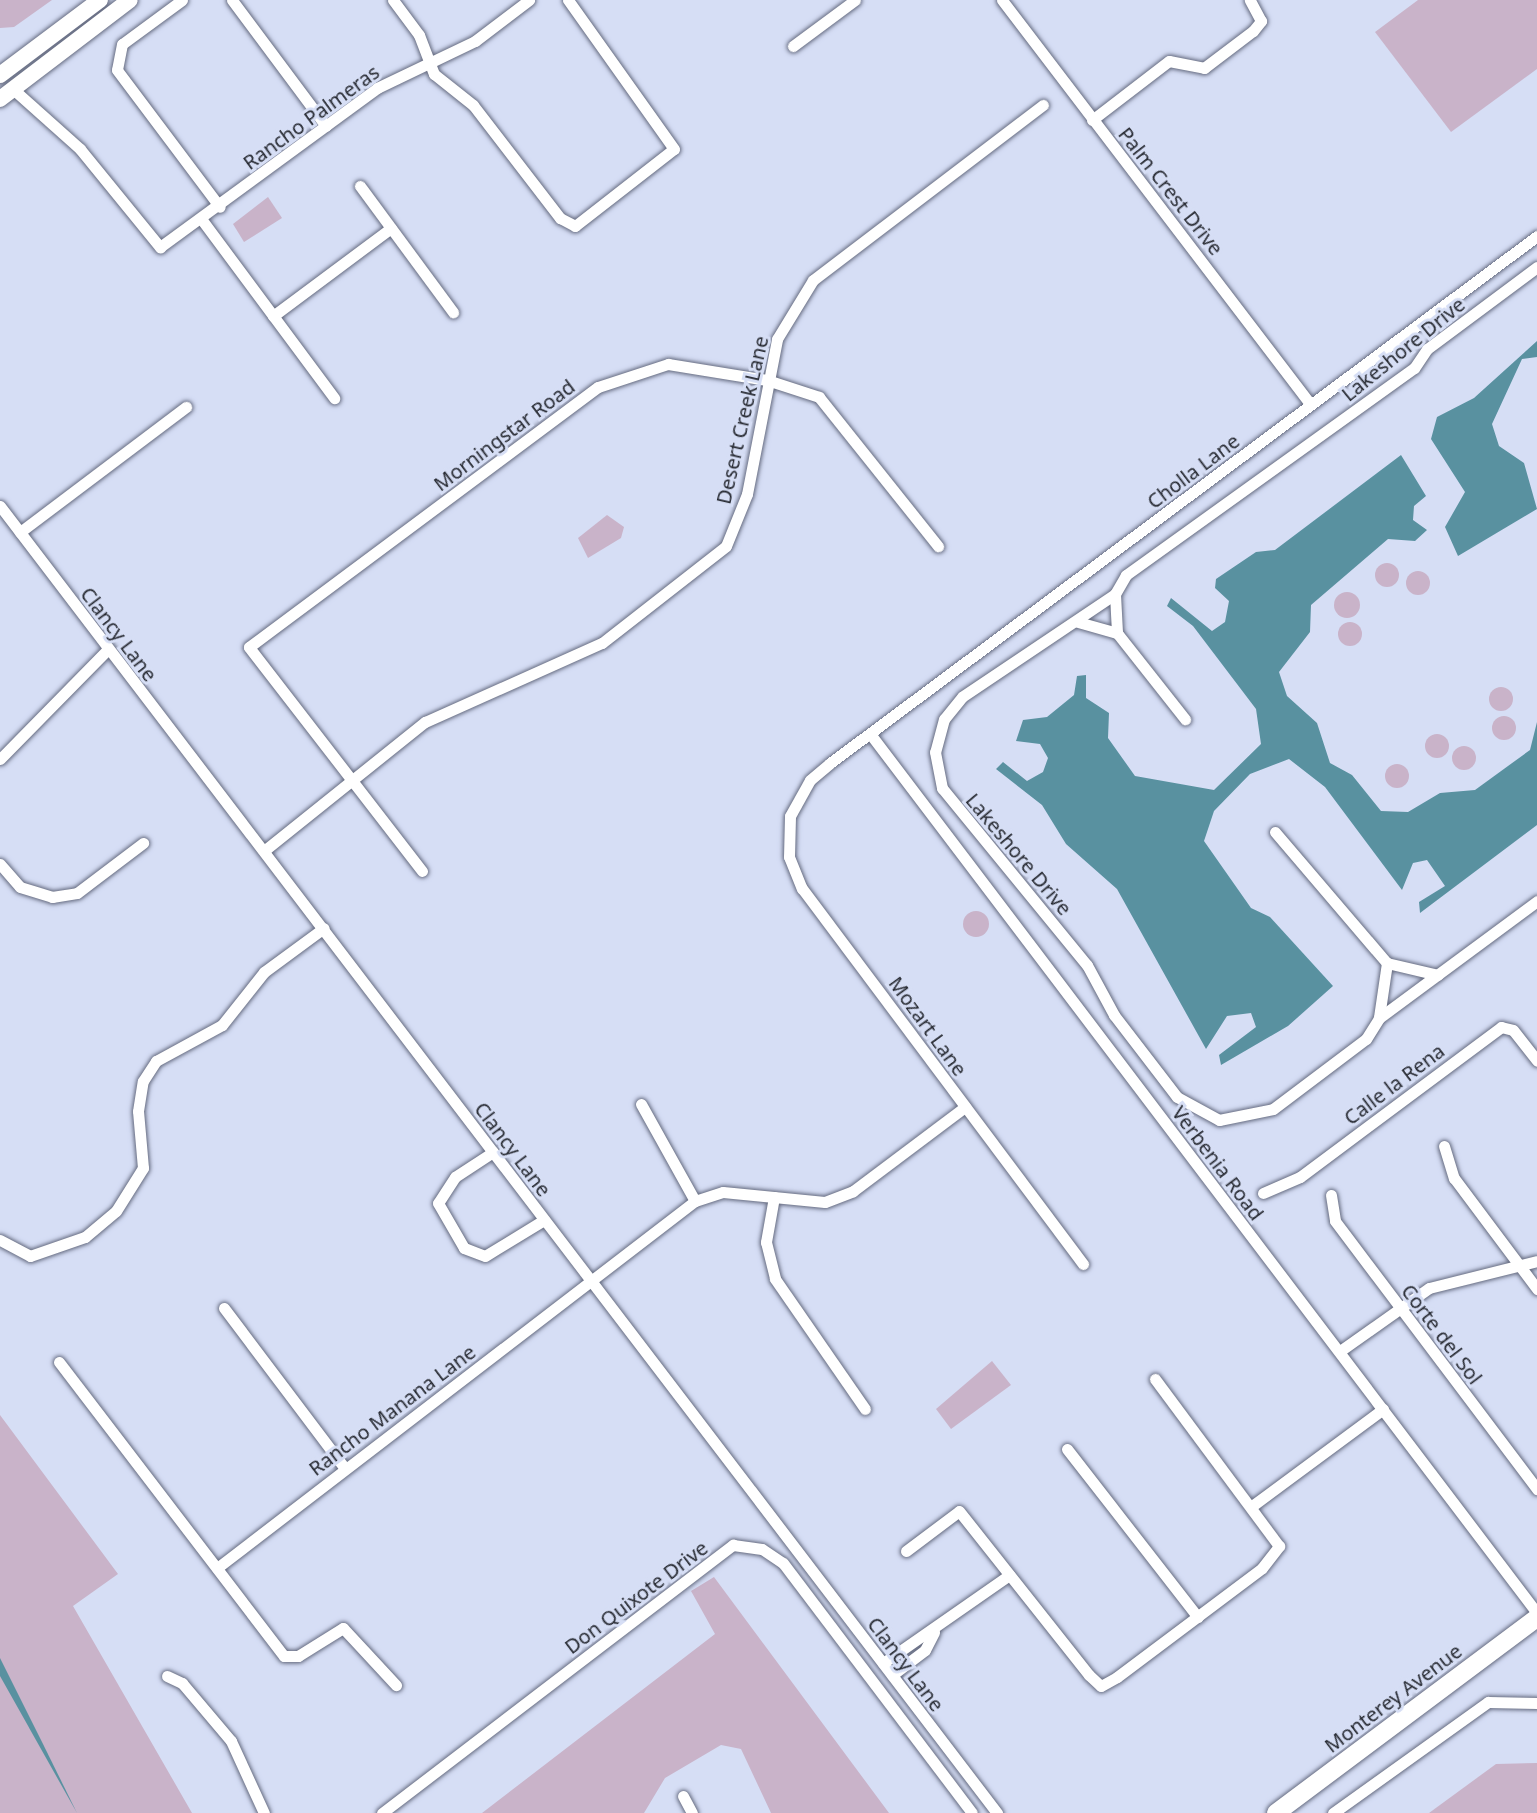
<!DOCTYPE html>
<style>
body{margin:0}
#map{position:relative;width:1537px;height:1813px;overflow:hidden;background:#d6def5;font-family:"Noto Sans",sans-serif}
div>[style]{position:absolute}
.green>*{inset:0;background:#c9b3c9}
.round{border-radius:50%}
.water>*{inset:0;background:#5991a0}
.roads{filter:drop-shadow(0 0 2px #656b80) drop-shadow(0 0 2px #656b80)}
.street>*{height:11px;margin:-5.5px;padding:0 5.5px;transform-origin:5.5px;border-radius:5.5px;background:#fff}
.secondary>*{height:16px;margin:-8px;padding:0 8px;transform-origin:8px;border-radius:8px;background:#fff}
.primary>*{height:18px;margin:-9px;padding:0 9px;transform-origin:9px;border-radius:9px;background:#fff}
span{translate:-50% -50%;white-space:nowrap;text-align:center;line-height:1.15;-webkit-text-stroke:6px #d6def5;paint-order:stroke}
.street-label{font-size:20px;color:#272a32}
</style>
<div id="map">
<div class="green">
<div style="clip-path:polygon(0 0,52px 0,14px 27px,0 28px)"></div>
<div style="clip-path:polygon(1418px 0,1537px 0,1537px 69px,1451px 132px,1375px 32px)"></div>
<div style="clip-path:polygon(268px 197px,282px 218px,244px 242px,233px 224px)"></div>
<div style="clip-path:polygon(607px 515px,624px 527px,621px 538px,588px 558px,578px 538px)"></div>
<div class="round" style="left:1375px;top:563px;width:24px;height:24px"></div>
<div class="round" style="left:1406px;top:571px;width:24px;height:24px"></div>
<div class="round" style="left:1334px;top:592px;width:26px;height:26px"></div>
<div class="round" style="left:1338px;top:622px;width:24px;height:24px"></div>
<div class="round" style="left:1489px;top:687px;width:24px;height:24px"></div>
<div class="round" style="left:1492px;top:716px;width:24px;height:24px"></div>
<div class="round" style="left:1425px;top:734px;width:24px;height:24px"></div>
<div class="round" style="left:1452px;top:746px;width:24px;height:24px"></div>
<div class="round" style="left:1385px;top:764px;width:24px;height:24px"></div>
<div class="round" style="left:963px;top:911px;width:26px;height:26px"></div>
<div style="clip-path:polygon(992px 1361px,1011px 1385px,951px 1429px,936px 1409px)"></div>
<div style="clip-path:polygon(0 1415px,118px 1574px,73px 1606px,192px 1813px,0 1813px)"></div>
<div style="clip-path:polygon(714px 1577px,889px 1813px,771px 1813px,741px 1749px,721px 1745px,665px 1778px,644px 1813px,482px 1813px,715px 1634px,691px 1591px)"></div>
<div style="clip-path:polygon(1537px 1763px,1537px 1813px,1429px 1813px,1496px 1764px)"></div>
</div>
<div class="water">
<div style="clip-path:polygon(1537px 341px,1537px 357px,1522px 359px,1492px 424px,1499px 446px,1524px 463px,1537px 509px,1458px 556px,1445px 527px,1465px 492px,1431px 439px,1437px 417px,1474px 398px)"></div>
<div style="clip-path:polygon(1401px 455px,1426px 496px,1414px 506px,1413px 520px,1427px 530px,1415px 541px,1388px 539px,1311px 605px,1310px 632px,1279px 672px,1287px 696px,1317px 723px,1330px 763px,1352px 775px,1381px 811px,1408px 812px,1440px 793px,1475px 790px,1530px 750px,1537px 722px,1537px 825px,1420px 913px,1419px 902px,1445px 886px,1427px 860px,1413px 863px,1402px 890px,1325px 787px,1289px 759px,1250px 774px,1214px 811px,1204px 841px,1251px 908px,1270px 917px,1333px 986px,1288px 1026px,1221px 1065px,1219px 1055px,1256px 1027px,1251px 1013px,1227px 1016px,1206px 1049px,1117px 889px,1066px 844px,1042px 805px,996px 769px,1003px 762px,1027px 781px,1043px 772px,1048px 758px,1040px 744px,1016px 741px,1023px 720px,1047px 717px,1074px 695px,1077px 676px,1086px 675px,1086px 698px,1109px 713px,1108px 738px,1135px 776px,1214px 790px,1261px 744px,1256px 709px,1193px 626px,1167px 606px,1171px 598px,1212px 631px,1225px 622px,1229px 601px,1215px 588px,1216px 579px,1256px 552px,1275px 550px)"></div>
<div style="clip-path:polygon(0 1658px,42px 1742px,77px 1813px,0 1676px)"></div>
</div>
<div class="roads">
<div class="street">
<div style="left:182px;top:0;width:74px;rotate:143.7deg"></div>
<div style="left:122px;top:44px;width:26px;rotate:101deg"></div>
<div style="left:117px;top:70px;width:171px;rotate:53.1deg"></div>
<div style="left:232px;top:0;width:157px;rotate:53.3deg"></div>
<div style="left:393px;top:0;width:44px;rotate:53.4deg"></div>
<div style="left:419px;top:35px;width:42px;rotate:69deg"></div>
<div style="left:434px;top:74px;width:50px;rotate:38.5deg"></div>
<div style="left:473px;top:105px;width:143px;rotate:52.4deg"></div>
<div style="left:560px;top:218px;width:17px;rotate:28deg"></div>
<div style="left:575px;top:226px;width:125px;rotate:-37.9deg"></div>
<div style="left:674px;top:149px;width:183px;rotate:-125.4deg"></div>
<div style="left:1002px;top:0;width:509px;rotate:52.66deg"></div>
<div style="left:793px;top:46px;width:77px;rotate:-36.6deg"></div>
<div style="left:13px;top:89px;width:90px;rotate:41.8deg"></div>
<div style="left:80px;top:149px;width:127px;rotate:50.8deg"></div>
<div style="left:160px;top:247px;width:269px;rotate:-36.2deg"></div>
<div style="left:377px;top:88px;width:109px;rotate:-25.6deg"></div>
<div style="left:475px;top:41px;width:68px;rotate:-37.2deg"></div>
<div style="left:1092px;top:120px;width:97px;rotate:-37.5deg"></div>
<div style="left:1169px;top:61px;width:36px;rotate:11deg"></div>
<div style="left:1204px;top:68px;width:61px;rotate:-37.1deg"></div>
<div style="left:1253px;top:31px;width:13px;rotate:-51deg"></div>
<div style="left:1261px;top:21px;width:24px;rotate:-118deg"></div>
<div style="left:360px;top:186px;width:157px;rotate:53.6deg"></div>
<div style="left:202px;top:220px;width:222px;rotate:53.4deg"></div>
<div style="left:1537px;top:267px;width:137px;rotate:143.3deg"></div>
<div style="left:1427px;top:349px;width:23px;rotate:124deg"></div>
<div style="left:1414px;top:368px;width:355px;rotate:144.3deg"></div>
<div style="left:1126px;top:575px;width:22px;rotate:120deg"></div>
<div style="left:1115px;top:594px;width:184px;rotate:146.1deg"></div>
<div style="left:962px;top:697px;width:28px;rotate:129deg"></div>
<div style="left:944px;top:719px;width:34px;rotate:105deg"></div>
<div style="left:935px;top:752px;width:37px;rotate:79deg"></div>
<div style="left:942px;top:788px;width:229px;rotate:50.7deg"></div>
<div style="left:1087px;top:965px;width:57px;rotate:61.6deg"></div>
<div style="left:1114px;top:1015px;width:103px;rotate:52.5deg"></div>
<div style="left:1177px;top:1097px;width:48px;rotate:28.7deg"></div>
<div style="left:1219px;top:1120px;width:55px;rotate:-11.5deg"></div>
<div style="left:1273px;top:1109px;width:116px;rotate:-37deg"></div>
<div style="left:1366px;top:1039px;width:25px;rotate:-58deg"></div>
<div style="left:1379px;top:1018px;width:197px;rotate:-36.5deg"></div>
<div style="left:273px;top:316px;width:147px;rotate:-36.7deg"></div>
<div style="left:0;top:506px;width:1644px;rotate:52.66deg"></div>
<div style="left:20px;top:532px;width:208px;rotate:-37deg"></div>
<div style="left:1115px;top:594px;width:39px;rotate:87deg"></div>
<div style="left:1078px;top:622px;width:41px;rotate:15.8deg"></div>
<div style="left:1117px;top:633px;width:110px;rotate:51.7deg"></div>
<div style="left:871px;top:735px;width:1102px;rotate:52.82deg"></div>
<div style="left:0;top:759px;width:153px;rotate:-45.5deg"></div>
<div style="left:1275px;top:832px;width:172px;rotate:49.5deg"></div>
<div style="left:1387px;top:963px;width:52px;rotate:13.2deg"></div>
<div style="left:265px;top:850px;width:205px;rotate:-38.7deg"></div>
<div style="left:425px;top:722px;width:194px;rotate:-24.1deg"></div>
<div style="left:602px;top:643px;width:157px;rotate:-38deg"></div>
<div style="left:726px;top:546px;width:56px;rotate:-68deg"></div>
<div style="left:747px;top:494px;width:158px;rotate:-79deg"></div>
<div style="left:777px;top:339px;width:69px;rotate:-58.6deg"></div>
<div style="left:813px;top:280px;width:289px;rotate:-37.3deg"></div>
<div style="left:0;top:864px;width:30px;rotate:49deg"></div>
<div style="left:20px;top:887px;width:34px;rotate:17deg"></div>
<div style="left:52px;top:897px;width:25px;rotate:-9deg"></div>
<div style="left:77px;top:893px;width:83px;rotate:-37.1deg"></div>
<div style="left:422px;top:871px;width:283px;rotate:-127.7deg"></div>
<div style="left:249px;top:647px;width:435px;rotate:-36.7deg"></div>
<div style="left:598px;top:387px;width:74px;rotate:-18.2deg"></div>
<div style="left:668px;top:364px;width:100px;rotate:9.2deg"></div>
<div style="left:767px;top:380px;width:55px;rotate:18.1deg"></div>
<div style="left:819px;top:397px;width:191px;rotate:51.4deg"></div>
<div style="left:1379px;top:1017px;width:55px;rotate:-81.6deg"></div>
<div style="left:641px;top:1104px;width:111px;rotate:60.9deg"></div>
<div style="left:1444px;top:1146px;width:34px;rotate:73deg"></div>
<div style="left:1454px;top:1178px;width:139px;rotate:53.2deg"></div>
<div style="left:493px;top:1152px;width:45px;rotate:146.7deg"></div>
<div style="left:455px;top:1177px;width:31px;rotate:123deg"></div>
<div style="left:438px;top:1203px;width:52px;rotate:60deg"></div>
<div style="left:464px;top:1248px;width:22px;rotate:21deg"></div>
<div style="left:485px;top:1256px;width:69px;rotate:-31.4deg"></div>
<div style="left:1263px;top:1193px;width:40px;rotate:-23.4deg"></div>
<div style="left:1300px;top:1177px;width:251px;rotate:-36.7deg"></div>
<div style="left:1501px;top:1027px;width:12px;rotate:14deg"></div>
<div style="left:1513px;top:1030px;width:39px;rotate:52deg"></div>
<div style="left:1331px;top:1195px;width:26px;rotate:81deg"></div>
<div style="left:1335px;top:1221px;width:336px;rotate:53deg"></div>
<div style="left:774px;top:1197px;width:46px;rotate:100.1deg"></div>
<div style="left:766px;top:1242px;width:38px;rotate:76deg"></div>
<div style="left:775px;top:1279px;width:158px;rotate:55.3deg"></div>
<div style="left:0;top:1240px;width:34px;rotate:28deg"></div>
<div style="left:30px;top:1256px;width:58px;rotate:-19.1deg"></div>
<div style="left:85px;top:1237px;width:40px;rotate:-40deg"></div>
<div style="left:116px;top:1211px;width:51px;rotate:-57.9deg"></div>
<div style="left:143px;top:1168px;width:57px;rotate:-95deg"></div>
<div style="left:138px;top:1111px;width:30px;rotate:-81deg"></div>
<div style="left:143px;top:1081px;width:24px;rotate:-57deg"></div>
<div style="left:156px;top:1061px;width:75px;rotate:-28.6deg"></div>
<div style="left:222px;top:1025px;width:68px;rotate:-51.6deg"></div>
<div style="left:264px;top:972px;width:74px;rotate:-36.3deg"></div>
<div style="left:1083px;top:1264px;width:469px;rotate:-126.8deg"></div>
<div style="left:802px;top:889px;width:35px;rotate:-112deg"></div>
<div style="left:789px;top:857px;width:41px;rotate:-88.6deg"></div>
<div style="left:790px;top:816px;width:41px;rotate:-60.9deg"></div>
<div style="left:810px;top:780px;width:26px;rotate:-40deg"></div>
<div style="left:830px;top:763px;width:882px;rotate:-36.7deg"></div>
<div style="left:224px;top:1308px;width:199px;rotate:53deg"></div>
<div style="left:1340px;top:1351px;width:109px;rotate:-35.3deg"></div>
<div style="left:1429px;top:1288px;width:111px;rotate:-14deg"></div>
<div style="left:59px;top:1362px;width:370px;rotate:52.6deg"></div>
<div style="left:284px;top:1656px;width:14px"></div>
<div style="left:298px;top:1656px;width:53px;rotate:-31.9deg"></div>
<div style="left:343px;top:1628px;width:78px;rotate:47.1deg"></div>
<div style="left:1067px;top:1449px;width:213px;rotate:52.1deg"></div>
<div style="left:1252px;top:1506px;width:163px;rotate:-36.5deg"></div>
<div style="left:906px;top:1551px;width:66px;rotate:-37deg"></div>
<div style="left:959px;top:1511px;width:209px;rotate:51.6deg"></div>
<div style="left:1089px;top:1675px;width:16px;rotate:43deg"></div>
<div style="left:1101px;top:1686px;width:18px;rotate:-29deg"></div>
<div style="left:1117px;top:1677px;width:181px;rotate:-36.9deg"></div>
<div style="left:1262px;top:1568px;width:28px;rotate:-52deg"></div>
<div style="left:1279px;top:1546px;width:208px;rotate:-126.6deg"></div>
<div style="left:217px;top:1568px;width:603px;rotate:-37.52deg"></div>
<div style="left:695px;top:1201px;width:29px;rotate:-18deg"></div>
<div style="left:723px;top:1192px;width:102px;rotate:5.6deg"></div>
<div style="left:825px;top:1202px;width:30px;rotate:-21deg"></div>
<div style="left:853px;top:1191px;width:140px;rotate:-36.9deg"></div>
<div style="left:883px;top:1663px;width:154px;rotate:-34.9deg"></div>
<div style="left:892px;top:1675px;width:41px;rotate:-37.1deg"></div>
<div style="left:925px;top:1650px;width:20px;rotate:-63deg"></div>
<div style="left:167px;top:1676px;width:17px;rotate:25deg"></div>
<div style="left:182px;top:1683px;width:76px;rotate:49.8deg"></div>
<div style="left:231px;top:1741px;width:79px;rotate:65.4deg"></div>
<div style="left:683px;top:1796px;width:19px;rotate:62deg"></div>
<div style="left:382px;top:1813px;width:442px;rotate:-37.4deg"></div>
<div style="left:733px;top:1545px;width:29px;rotate:8deg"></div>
<div style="left:762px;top:1549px;width:25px;rotate:34deg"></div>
<div style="left:783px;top:1563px;width:313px;rotate:52.9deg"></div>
<div style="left:1333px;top:1813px;width:191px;rotate:-35.6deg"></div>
<div style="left:1488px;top:1702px;width:49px;rotate:1.2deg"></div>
</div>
<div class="secondary">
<div style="left:0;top:75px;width:125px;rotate:-36.9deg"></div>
<div style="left:0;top:99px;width:163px;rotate:-37.3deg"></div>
</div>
<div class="primary">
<div style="left:1276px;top:1813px;width:326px;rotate:-36.8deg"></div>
</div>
</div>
<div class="street-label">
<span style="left:311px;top:117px;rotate:-36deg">Rancho Palmeras</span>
<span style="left:1171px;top:191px;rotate:52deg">Palm Crest Drive</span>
<span style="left:1403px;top:349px;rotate:-39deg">Lakeshore Drive</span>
<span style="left:742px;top:420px;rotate:-77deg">Desert Creek Lane</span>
<span style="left:504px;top:435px;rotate:-37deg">Morningstar Road</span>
<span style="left:1193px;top:471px;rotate:-37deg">Cholla Lane</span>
<span style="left:119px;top:634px;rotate:53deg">Clancy Lane</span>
<span style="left:1019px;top:854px;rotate:50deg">Lakeshore Drive</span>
<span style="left:928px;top:1026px;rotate:54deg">Mozart Lane</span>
<span style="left:1394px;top:1084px;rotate:-37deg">Calle la Rena</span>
<span style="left:513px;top:1149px;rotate:53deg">Clancy Lane</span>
<span style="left:1218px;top:1163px;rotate:53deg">Verbenia Road</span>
<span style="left:1442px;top:1334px;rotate:53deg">Corte del Sol</span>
<span style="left:392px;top:1410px;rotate:-37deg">Rancho Manana Lane</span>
<span style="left:636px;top:1597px;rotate:-37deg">Don Quixote Drive</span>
<span style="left:906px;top:1664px;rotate:53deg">Clancy Lane</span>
<span style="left:1393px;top:1698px;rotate:-37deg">Monterey Avenue</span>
</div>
</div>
